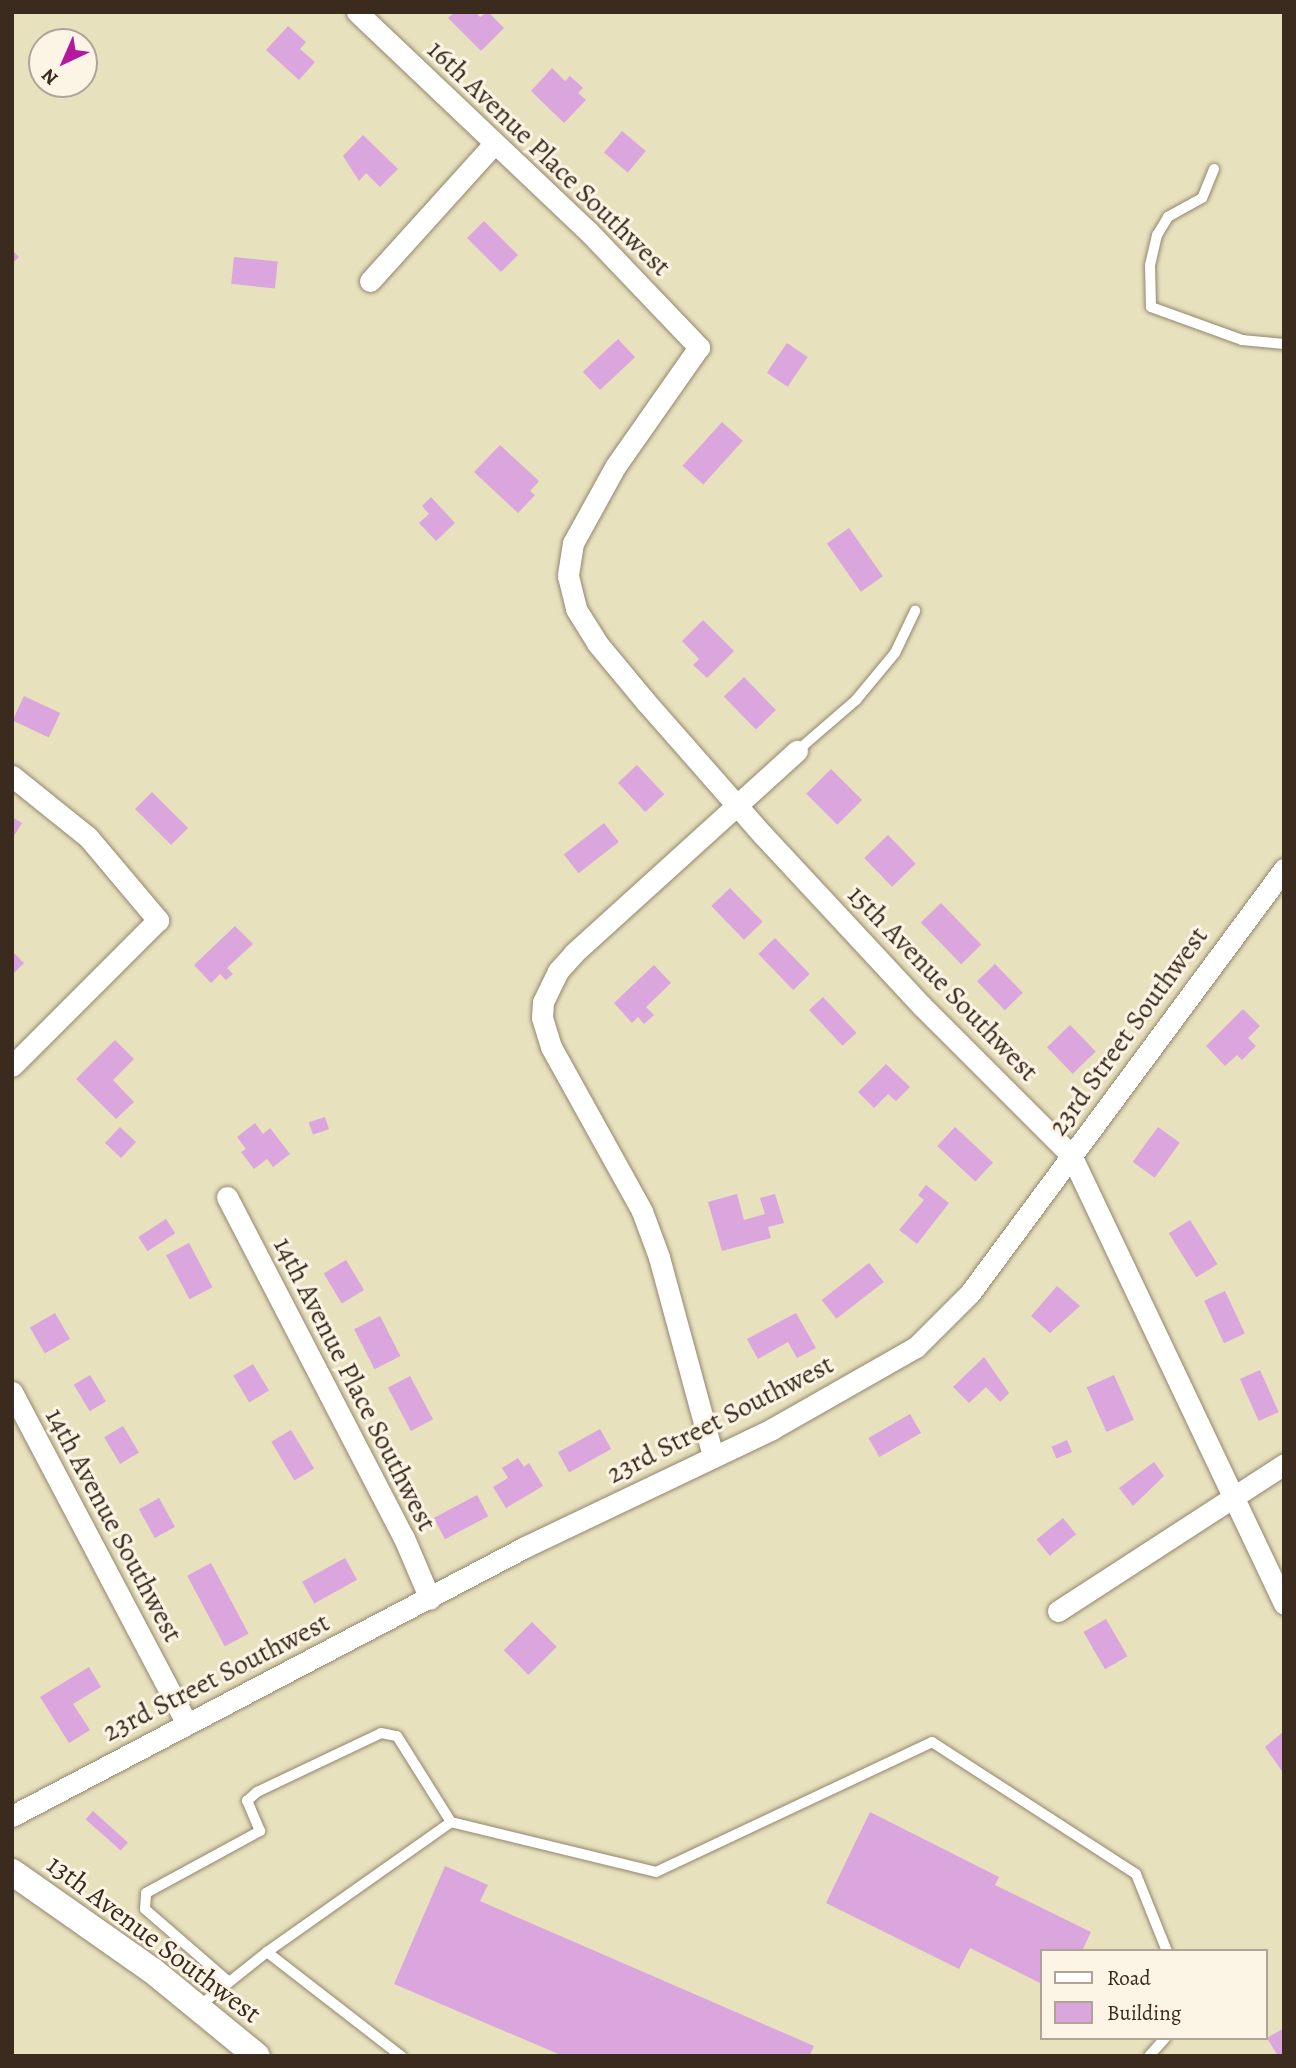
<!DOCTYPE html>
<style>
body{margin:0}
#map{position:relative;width:1296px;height:2068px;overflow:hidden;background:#e8e1be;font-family:Alegreya,serif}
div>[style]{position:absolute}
.building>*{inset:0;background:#daa6dd;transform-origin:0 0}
.roads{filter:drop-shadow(0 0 2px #92866e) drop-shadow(0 0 2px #92866e)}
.service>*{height:10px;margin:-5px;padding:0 5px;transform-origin:5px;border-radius:5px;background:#fff}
.minor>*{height:21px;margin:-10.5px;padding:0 10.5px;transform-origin:10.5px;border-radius:10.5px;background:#fff}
.tertiary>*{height:26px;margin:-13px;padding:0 13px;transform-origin:13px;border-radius:13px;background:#fff}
span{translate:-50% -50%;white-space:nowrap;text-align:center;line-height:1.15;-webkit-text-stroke:6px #fcf5e5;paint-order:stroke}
.street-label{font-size:28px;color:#3b2a1e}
.frame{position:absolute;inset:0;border:14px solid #3b2a1e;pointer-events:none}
.legend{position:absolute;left:1040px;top:1949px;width:228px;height:91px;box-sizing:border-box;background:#fcf5e5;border:2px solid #afa495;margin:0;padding:9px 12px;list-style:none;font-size:21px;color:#3b2a1e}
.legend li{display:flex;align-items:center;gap:14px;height:35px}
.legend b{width:35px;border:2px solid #afa495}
.north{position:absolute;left:28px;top:28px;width:70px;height:70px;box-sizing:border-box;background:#fcf5e5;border:2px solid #afa495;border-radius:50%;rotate:224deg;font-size:19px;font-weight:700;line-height:28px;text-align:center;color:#3b2a1e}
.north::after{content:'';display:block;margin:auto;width:24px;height:32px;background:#b5179e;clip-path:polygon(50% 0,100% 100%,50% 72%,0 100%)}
</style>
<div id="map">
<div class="building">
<div style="clip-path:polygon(455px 12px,476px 12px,480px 17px,488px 12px,504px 28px,481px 51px,448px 18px)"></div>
<div style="clip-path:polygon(288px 26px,306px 42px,300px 49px,315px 62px,299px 80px,266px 50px)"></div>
<div style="clip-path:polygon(552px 68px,565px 81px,570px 76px,583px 88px,578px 93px,586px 100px,564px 123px,531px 91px)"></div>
<div style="left:622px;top:131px;width:31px;height:28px;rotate:40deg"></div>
<div style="clip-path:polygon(363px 135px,398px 169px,380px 187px,366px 173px,359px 181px,343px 156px)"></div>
<div style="left:484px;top:221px;width:48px;height:24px;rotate:45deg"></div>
<div style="clip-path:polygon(12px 250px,19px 257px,12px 264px)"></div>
<div style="left:234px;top:257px;width:44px;height:27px;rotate:6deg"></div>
<div style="left:618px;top:339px;width:25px;height:48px;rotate:47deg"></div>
<div style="left:787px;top:343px;width:25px;height:36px;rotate:34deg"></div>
<div style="left:722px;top:422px;width:28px;height:59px;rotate:42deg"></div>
<div style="clip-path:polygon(500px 445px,539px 481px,530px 491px,535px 495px,518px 513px,474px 472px)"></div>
<div style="clip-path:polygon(431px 497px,455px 523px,436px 541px,419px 523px,429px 514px,422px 506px)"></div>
<div style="left:849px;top:528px;width:59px;height:27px;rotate:55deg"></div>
<div style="clip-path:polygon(703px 620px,734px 651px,707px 678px,693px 665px,699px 659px,682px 641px)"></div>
<div style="left:744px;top:677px;width:46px;height:28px;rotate:46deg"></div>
<div style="left:24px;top:696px;width:40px;height:27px;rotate:25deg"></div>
<div style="left:637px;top:765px;width:40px;height:26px;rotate:47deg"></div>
<div style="left:831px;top:769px;width:44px;height:35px;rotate:45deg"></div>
<div style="left:152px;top:792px;width:51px;height:24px;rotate:45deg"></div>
<div style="clip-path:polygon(12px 817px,22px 823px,12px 839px)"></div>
<div style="left:604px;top:823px;width:24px;height:51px;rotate:52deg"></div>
<div style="left:888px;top:835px;width:40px;height:33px;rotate:46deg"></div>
<div style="left:730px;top:888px;width:47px;height:26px;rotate:46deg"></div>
<div style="left:941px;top:903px;width:58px;height:28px;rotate:46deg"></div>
<div style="clip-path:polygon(235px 926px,253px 944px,227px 968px,233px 974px,226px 980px,220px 974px,211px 983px,194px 965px)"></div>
<div style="left:775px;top:938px;width:50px;height:23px;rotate:46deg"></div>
<div style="clip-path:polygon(12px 951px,24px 963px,12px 975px)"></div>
<div style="left:995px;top:964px;width:40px;height:25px;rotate:46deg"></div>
<div style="clip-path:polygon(654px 965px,671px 983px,646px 1007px,654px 1015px,644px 1024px,638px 1017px,632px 1023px,614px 1003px)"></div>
<div style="left:823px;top:997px;width:49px;height:19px;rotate:47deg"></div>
<div style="clip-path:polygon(1243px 1009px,1260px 1026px,1248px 1038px,1256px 1046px,1242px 1060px,1237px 1055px,1225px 1066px,1206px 1046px)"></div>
<div style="left:1070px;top:1025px;width:37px;height:32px;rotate:46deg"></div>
<div style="clip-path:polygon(115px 1040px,134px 1059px,113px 1080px,134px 1102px,116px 1119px,76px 1079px)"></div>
<div style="clip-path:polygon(886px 1064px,910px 1087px,896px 1101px,888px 1094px,874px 1108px,858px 1092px)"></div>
<div style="left:325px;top:1117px;width:13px;height:17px;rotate:72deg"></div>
<div style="clip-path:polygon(255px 1123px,263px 1134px,270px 1128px,290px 1154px,273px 1167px,267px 1159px,254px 1169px,241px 1152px,246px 1149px,237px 1137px)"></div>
<div style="left:120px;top:1127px;width:22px;height:22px;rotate:43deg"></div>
<div style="left:955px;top:1127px;width:52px;height:26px;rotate:43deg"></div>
<div style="left:1158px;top:1127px;width:27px;height:43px;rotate:36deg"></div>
<div style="clip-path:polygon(926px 1185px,949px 1203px,917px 1244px,899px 1230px,924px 1200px,918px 1195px)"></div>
<div style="clip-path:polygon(737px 1194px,744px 1220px,765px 1214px,760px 1198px,775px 1194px,784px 1223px,768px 1227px,771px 1238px,722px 1251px,708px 1202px)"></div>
<div style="left:166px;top:1219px;width:17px;height:33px;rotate:57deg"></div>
<div style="left:1190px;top:1220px;width:52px;height:25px;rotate:58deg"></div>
<div style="left:189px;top:1243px;width:50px;height:26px;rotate:62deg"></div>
<div style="left:346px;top:1260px;width:35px;height:26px;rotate:59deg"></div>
<div style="left:869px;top:1263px;width:24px;height:60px;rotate:52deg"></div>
<div style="clip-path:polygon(1057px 1286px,1080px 1306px,1050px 1333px,1031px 1316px)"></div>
<div style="left:1225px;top:1291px;width:47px;height:23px;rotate:65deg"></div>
<div style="left:55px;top:1313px;width:30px;height:29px;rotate:60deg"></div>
<div style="clip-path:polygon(796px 1313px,816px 1348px,797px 1358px,788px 1342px,758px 1359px,747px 1339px)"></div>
<div style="left:380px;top:1316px;width:45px;height:29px;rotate:63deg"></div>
<div style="clip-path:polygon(984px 1357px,1009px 1393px,1000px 1402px,986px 1387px,969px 1403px,953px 1387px)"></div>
<div style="left:253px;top:1364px;width:31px;height:23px;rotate:59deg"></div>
<div style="left:1260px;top:1370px;width:46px;height:22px;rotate:66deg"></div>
<div style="left:90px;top:1375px;width:31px;height:19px;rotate:59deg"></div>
<div style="left:1114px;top:1375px;width:49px;height:30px;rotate:66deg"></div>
<div style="left:410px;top:1376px;width:49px;height:25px;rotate:62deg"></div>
<div style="left:910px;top:1414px;width:22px;height:48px;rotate:60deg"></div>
<div style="left:123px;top:1426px;width:31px;height:22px;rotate:59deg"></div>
<div style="left:600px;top:1429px;width:23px;height:48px;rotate:61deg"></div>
<div style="left:291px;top:1430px;width:45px;height:23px;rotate:59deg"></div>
<div style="left:1067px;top:1440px;width:13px;height:17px;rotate:67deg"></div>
<div style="clip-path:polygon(518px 1458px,524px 1467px,529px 1463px,543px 1486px,506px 1508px,493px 1487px,508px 1478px,502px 1468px)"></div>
<div style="clip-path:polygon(1154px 1462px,1164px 1476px,1133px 1506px,1119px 1488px)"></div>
<div style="left:477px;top:1495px;width:24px;height:49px;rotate:62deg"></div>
<div style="left:159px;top:1498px;width:33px;height:23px;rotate:61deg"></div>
<div style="left:1063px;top:1518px;width:21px;height:34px;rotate:51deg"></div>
<div style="left:345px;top:1558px;width:25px;height:49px;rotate:61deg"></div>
<div style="left:211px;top:1563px;width:80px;height:27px;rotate:62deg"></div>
<div style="left:1106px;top:1619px;width:43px;height:26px;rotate:60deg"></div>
<div style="left:532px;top:1622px;width:35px;height:40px;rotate:45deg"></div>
<div style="clip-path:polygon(89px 1667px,101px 1687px,73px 1704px,90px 1730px,69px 1743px,40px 1697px)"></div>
<div style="clip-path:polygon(1284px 1731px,1284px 1774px,1265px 1747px)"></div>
<div style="left:93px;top:1811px;width:47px;height:11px;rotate:42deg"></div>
<div style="clip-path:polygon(870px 1812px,999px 1877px,995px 1885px,1091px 1932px,1082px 1951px,1042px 1951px,1042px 1984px,970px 1948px,959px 1969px,826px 1903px)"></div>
<div style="clip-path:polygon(445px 1866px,488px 1885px,480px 1901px,814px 2046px,809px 2056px,563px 2056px,394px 1984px)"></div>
<div style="clip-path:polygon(1284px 2028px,1284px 2056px,1278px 2056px,1267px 2038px)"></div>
</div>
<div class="roads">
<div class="service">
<div style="left:1214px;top:169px;width:31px;rotate:112deg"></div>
<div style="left:1202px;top:198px;width:39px;rotate:151deg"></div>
<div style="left:1168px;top:217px;width:21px;rotate:121deg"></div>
<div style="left:1157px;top:235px;width:31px;rotate:103deg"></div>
<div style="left:1150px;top:265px;width:42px;rotate:88.6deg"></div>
<div style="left:1151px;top:307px;width:97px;rotate:19.9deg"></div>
<div style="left:1242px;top:340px;width:42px;rotate:5.4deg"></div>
<div style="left:797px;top:751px;width:78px;rotate:-40.8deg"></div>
<div style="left:856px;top:700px;width:61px;rotate:-50.3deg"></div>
<div style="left:895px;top:653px;width:47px;rotate:-64.5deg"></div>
<div style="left:267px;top:1952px;width:170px;rotate:37.8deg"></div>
<div style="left:229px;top:1982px;width:111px;rotate:-139deg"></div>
<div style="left:145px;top:1909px;width:16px;rotate:-86deg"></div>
<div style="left:146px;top:1893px;width:130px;rotate:-28.5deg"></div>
<div style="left:260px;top:1831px;width:33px;rotate:-113deg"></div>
<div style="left:247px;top:1801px;width:13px;rotate:-42deg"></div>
<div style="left:257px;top:1792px;width:137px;rotate:-25.4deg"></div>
<div style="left:381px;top:1733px;width:16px;rotate:11deg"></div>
<div style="left:397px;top:1736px;width:102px;rotate:57.9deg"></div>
<div style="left:451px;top:1822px;width:211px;rotate:13.7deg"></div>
<div style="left:656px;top:1872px;width:305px;rotate:-25.2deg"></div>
<div style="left:932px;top:1742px;width:243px;rotate:32.9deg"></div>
<div style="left:1136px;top:1874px;width:83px;rotate:68.1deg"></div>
<div style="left:198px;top:2007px;width:88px;rotate:-38.6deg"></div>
<div style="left:267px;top:1952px;width:225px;rotate:-35.2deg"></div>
<div style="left:1149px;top:2056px;width:24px;rotate:-48deg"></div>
</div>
<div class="minor">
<div style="left:357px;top:12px;width:318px;rotate:43.5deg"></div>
<div style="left:588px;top:231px;width:161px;rotate:46.3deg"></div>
<div style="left:699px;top:347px;width:146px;rotate:125deg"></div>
<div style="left:615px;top:467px;width:87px;rotate:118.9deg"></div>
<div style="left:573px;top:543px;width:33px;rotate:99deg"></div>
<div style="left:568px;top:576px;width:34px;rotate:76deg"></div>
<div style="left:576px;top:609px;width:40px;rotate:58deg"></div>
<div style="left:597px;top:643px;width:77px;rotate:50.3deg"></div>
<div style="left:646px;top:702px;width:177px;rotate:48.7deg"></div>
<div style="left:763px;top:835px;width:233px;rotate:47.1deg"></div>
<div style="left:922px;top:1006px;width:211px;rotate:45deg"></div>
<div style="left:1071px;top:1155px;width:497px;rotate:64.6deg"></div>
<div style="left:370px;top:281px;width:185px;rotate:-47.9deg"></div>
<div style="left:12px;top:776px;width:97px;rotate:38.8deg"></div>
<div style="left:88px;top:837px;width:109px;rotate:49.9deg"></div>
<div style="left:158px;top:920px;width:206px;rotate:135deg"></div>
<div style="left:227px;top:1197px;width:384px;rotate:62.6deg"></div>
<div style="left:404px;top:1538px;width:66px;rotate:66.9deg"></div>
<div style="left:12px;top:1392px;width:373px;rotate:62.2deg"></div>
<div style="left:713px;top:1456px;width:206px;rotate:-105.2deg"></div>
<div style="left:659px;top:1257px;width:49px;rotate:-110.3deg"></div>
<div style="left:642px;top:1211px;width:188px;rotate:-119deg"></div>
<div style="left:551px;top:1047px;width:31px;rotate:-107deg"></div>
<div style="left:542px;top:1017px;width:15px;rotate:-86deg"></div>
<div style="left:543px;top:1002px;width:34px;rotate:-64deg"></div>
<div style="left:558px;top:971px;width:24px;rotate:-48deg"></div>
<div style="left:574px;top:953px;width:301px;rotate:-42.2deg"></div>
<div style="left:1058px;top:1611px;width:270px;rotate:-33deg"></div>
<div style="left:12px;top:1816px;width:579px;rotate:-27.67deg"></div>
<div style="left:525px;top:1547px;width:274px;rotate:-25.5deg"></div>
<div style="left:772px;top:1429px;width:166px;rotate:-29.7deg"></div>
<div style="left:916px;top:1347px;width:76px;rotate:-45deg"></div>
<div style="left:970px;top:1293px;width:528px;rotate:-53.48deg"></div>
</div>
<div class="tertiary">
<div style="left:12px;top:1872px;width:172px;rotate:35.1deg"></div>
<div style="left:153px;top:1971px;width:134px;rotate:39.3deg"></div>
</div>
</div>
<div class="street-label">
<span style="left:549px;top:158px;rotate:44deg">16th Avenue Place Southwest</span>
<span style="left:943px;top:983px;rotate:46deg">15th Avenue Southwest</span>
<span style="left:1128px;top:1031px;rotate:-54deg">23rd Street Southwest</span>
<span style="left:355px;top:1384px;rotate:63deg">14th Avenue Place Southwest</span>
<span style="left:720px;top:1419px;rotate:-27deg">23rd Street Southwest</span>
<span style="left:114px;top:1525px;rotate:62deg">14th Avenue Southwest</span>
<span style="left:216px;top:1677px;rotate:-27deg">23rd Street Southwest</span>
<span style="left:154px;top:1939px;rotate:37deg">13th Avenue Southwest</span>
</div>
<div class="frame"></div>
<ul class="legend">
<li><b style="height:9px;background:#fff"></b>Road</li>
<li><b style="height:19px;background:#daa6dd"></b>Building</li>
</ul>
<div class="north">N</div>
</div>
